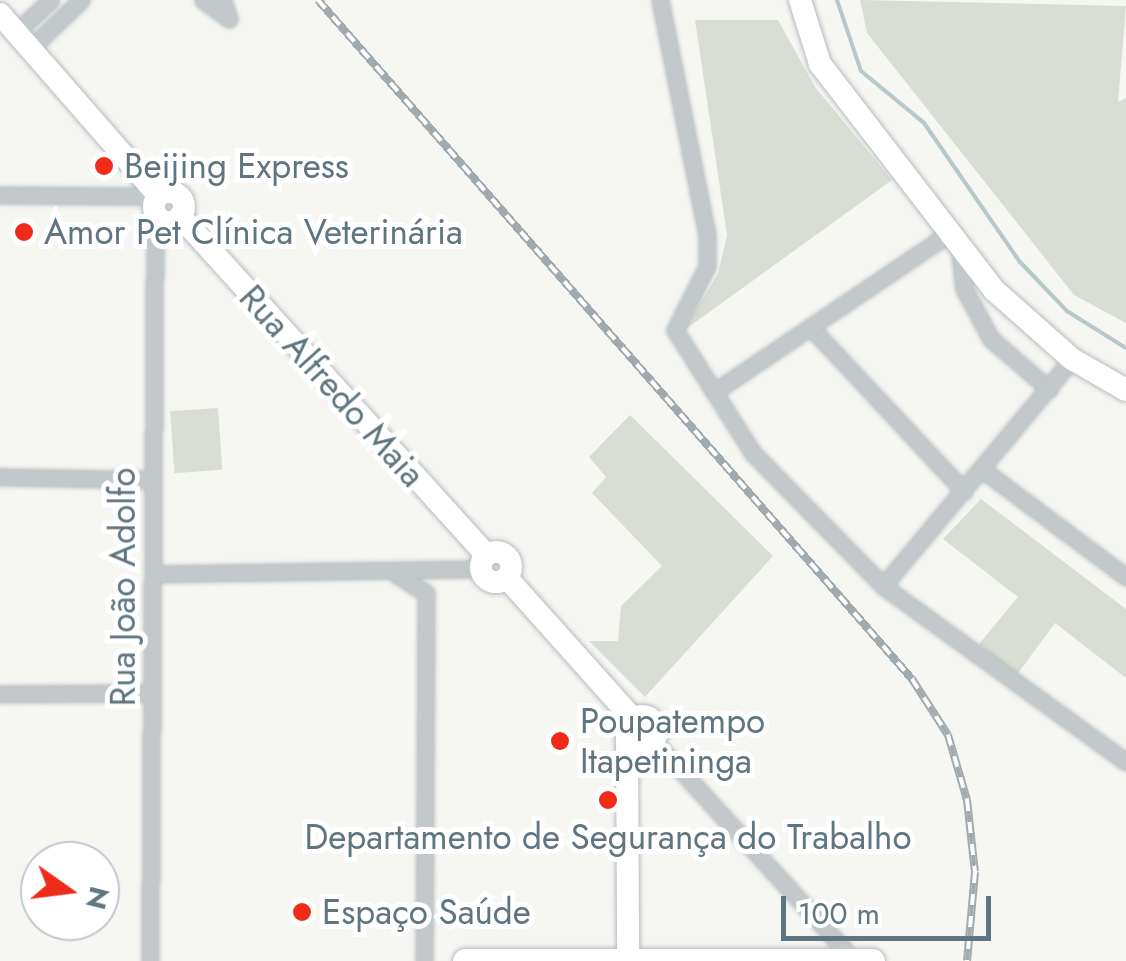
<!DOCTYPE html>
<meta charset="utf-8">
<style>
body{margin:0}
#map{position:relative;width:1126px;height:961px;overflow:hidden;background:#f6f6f2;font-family:Jost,sans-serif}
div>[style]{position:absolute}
.green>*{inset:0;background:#d8ded3;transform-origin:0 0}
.stream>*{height:4px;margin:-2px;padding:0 2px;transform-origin:2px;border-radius:2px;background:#b8c8ca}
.roads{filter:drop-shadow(0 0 2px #b5bcbf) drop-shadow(0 0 2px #b5bcbf)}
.street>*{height:15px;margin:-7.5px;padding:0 7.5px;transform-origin:7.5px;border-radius:7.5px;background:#c3c8cb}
.secondary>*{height:22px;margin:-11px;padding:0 11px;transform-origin:11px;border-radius:11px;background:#fff}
.secondary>.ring{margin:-11px;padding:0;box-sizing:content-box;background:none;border:22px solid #fff;border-radius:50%}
.primary>*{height:25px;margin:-12.5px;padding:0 12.5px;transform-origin:12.5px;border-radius:12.5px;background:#fff}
.rail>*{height:8px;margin-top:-4px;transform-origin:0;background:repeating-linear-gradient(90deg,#fff 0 11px,#a1aaae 0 22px);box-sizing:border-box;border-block:2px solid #a1aaae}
.dots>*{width:28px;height:28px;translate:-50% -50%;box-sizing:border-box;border:5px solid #fff;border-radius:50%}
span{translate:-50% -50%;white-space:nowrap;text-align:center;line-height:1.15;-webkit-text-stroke:10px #fff;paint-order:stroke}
.poi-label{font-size:35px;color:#5f7680}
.left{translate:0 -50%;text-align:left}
.street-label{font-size:35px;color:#5f7680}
.north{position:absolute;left:20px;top:841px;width:100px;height:100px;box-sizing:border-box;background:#fff;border:2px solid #bfc8cc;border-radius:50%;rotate:104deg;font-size:28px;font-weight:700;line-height:40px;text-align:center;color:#5f7680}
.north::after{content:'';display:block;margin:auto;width:35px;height:45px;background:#ef2c19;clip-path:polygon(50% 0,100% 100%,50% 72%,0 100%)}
.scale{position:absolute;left:781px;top:896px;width:210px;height:45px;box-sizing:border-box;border:5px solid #5f7680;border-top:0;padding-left:12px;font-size:30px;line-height:35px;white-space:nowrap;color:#5f7680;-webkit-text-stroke:8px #fff;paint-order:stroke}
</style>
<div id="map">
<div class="green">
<div style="clip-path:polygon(860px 0,1126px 6px,1118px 102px,1126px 98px,1126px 323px,1074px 295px,867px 33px)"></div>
<div style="clip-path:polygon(695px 20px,778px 20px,815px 87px,892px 180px,683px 331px,718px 274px,727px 235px)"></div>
<div style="left:218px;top:408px;width:62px;height:48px;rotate:86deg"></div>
<div style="clip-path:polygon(630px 415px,773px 556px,645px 697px,589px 641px,618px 641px,621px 606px,662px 566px,592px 493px,606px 477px,589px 457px)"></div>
<div style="clip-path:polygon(981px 499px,1126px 609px,1126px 678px,1055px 623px,1016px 676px,979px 644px,1018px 597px,943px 539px)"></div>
</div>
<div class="stream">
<div style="left:837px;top:0;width:75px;rotate:71.3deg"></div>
<div style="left:861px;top:71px;width:82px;rotate:39.5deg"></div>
<div style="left:924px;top:123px;width:169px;rotate:55.4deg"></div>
<div style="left:1020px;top:262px;width:68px;rotate:46.2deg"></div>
<div style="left:1067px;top:311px;width:70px;rotate:32.1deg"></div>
</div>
<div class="roads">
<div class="street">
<div style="left:203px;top:0;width:32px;rotate:36deg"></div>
<div style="left:229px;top:19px;width:20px;rotate:-108deg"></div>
<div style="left:660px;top:0;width:241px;rotate:78.7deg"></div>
<div style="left:707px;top:236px;width:30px;rotate:90deg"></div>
<div style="left:707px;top:266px;width:72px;rotate:116.6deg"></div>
<div style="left:675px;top:330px;width:144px;rotate:57.7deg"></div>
<div style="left:752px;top:452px;width:187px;rotate:45.6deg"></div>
<div style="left:883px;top:586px;width:300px;rotate:35.9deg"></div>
<div style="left:16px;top:32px;width:47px;rotate:-42.4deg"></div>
<div style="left:30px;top:49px;width:71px;rotate:-43.9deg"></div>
<div style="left:0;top:195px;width:157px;rotate:0.4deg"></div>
<div style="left:959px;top:247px;width:42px;rotate:83.2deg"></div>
<div style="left:964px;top:289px;width:57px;rotate:61.6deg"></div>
<div style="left:991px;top:339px;width:77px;rotate:40.8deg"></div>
<div style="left:815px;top:332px;width:218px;rotate:46.9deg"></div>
<div style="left:714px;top:392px;width:282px;rotate:-34deg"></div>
<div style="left:983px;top:470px;width:179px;rotate:36.8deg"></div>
<div style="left:0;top:477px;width:153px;rotate:1.1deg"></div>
<div style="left:153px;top:574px;width:327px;rotate:-0.9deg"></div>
<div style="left:397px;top:575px;width:34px;rotate:32deg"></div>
<div style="left:426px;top:593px;width:368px;rotate:90.3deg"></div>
<div style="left:883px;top:586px;width:295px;rotate:-50.2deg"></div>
<div style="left:0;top:694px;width:152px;rotate:-0.4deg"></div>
<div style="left:654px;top:741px;width:298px;rotate:47.6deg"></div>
<div style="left:150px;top:961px;width:748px;rotate:-89.62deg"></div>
</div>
<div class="secondary">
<div style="left:800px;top:0;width:67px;rotate:72.6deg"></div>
<div style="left:820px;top:64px;width:285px;rotate:52.4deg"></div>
<div style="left:994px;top:290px;width:104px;rotate:41.5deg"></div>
<div style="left:1072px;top:359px;width:62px;rotate:29.9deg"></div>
<div style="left:0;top:14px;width:240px;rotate:48.9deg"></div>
<div class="ring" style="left:154px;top:192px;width:8px;height:8px"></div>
<div style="left:180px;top:216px;width:457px;rotate:47.9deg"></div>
<div class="ring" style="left:481px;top:552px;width:8px;height:8px"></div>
<div style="left:507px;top:578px;width:189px;rotate:48.2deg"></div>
<div class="ring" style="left:627px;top:716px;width:8px;height:8px"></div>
<div style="left:627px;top:733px;width:228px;rotate:89.7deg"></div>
</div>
<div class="primary">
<div style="left:465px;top:961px;width:407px"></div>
</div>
</div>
<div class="rail">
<div style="left:318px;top:0;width:902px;rotate:48.82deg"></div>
<div style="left:912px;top:679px;width:67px;rotate:57.3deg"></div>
<div style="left:948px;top:735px;width:68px;rotate:73.7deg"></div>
<div style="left:967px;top:800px;width:72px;rotate:83.7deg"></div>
<div style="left:975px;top:872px;width:89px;rotate:95.1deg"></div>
</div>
<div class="dots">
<div style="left:104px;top:166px;background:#ef2c19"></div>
<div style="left:24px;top:232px;background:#ef2c19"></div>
<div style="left:560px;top:741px;background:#ef2c19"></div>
<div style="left:608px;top:800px;background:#ef2c19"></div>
<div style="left:302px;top:912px;background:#ef2c19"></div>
</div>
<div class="poi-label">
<span class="left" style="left:124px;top:166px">Beijing Express</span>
<span class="left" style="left:44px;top:232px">Amor Pet Clínica Veterinária</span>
<span class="left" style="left:580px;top:741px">Poupatempo<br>Itapetininga</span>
<span style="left:608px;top:837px">Departamento de Segurança do Trabalho</span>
<span class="left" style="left:322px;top:912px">Espaço Saúde</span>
</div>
<div class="street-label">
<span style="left:332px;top:386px;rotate:48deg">Rua Alfredo Maia</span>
<span style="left:123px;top:587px;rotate:-90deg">Rua João Adolfo</span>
</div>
<div class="north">N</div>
<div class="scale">100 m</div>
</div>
